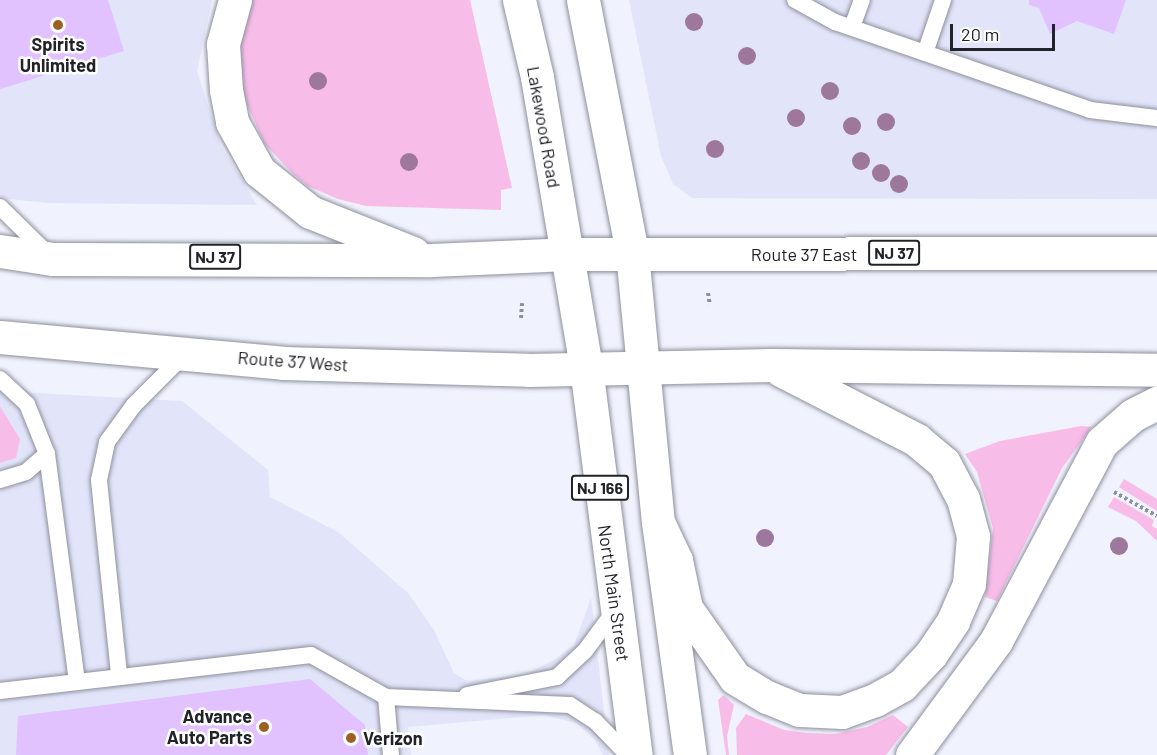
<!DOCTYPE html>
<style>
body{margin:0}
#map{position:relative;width:1157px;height:755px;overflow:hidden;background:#f0f2fd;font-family:Barlow,sans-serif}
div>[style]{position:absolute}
.built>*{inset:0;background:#e2e5fa}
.green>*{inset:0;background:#f8bce9}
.building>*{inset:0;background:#e1c2ff}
.path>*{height:4px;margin-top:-2px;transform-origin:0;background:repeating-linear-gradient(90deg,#8e9098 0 3px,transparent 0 6px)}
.roads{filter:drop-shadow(0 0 2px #8d8f9c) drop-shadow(0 0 2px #8d8f9c)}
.service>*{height:16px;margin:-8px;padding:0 8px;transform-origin:8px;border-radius:8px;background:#fff}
.primary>*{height:33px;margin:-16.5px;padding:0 16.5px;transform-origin:16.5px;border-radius:16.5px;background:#fff}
.trunk>*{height:33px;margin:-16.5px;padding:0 16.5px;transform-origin:16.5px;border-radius:16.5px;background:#fff}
.trees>*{width:18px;height:18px;margin:-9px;border-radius:50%;background:#9d789c}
.dots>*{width:16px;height:16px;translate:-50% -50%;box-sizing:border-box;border:3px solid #fff;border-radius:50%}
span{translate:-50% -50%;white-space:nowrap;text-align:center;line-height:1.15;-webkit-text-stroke:5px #fff;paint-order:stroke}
.shield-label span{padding:2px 4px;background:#fff;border:2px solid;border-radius:4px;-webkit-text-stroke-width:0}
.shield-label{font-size:16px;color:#222328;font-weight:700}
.poi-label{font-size:18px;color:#222328;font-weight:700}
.right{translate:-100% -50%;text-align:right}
.left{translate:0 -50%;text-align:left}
.street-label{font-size:18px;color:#222328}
.scale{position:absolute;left:950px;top:24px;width:105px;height:27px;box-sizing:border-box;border:3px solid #222328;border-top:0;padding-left:8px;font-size:18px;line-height:21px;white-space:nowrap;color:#222328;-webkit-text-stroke:4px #fff;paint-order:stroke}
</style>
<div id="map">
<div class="built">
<div style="clip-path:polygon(0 0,212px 0,197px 71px,221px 146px,257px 205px,48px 203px,0 198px)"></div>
<div style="clip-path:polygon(629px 0,1157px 0,1157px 199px,692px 198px,673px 184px,661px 156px)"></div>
<div style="clip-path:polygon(0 391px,182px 401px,268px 470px,270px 497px,338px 532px,408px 593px,434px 630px,454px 673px,467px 681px,524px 675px,554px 660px,574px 645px,591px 598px,609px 755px,603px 755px,595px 740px,576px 723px,544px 715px,408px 727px,411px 755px,0 755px)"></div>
</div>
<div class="green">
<div style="clip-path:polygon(253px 0,470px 0,512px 188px,501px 190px,501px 210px,366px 206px,338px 199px,308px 186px,293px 174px,264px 143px,242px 93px,239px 49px,244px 21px)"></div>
<div style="clip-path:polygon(0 406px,20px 439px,16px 458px,0 463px)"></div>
<div style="clip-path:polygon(1081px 426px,1092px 427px,1062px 468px,997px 601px,985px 597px,993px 528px,977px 472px,965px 454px,1000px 441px)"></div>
<div style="clip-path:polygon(1124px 479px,1157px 499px,1157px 511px,1119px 487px)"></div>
<div style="clip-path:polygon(1114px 497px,1154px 520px,1152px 526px,1157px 529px,1157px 541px,1136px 521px,1108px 507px)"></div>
<div style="clip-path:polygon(724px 695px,734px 705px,727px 736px,729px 755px,726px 755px,718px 700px)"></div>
<div style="clip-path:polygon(746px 714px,784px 730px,807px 733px,835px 734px,867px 727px,893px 715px,908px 727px,886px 755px,737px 755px,736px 728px)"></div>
</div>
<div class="building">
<div style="clip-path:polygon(0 0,108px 0,124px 51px,0 89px)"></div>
<div style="clip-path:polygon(1029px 0,1126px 0,1114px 34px,1077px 21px,1050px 34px,1039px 8px,1029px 5px)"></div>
<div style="clip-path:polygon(310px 679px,365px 725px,368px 755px,16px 755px,18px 716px)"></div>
</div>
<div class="path">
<div style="left:708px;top:293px;width:12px;rotate:81deg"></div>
<div style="left:521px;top:318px;width:15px;rotate:-86deg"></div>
<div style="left:1114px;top:492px;width:49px;rotate:29.2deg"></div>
</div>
<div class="roads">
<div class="service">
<div style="left:795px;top:0;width:46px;rotate:28.8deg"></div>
<div style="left:835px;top:22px;width:270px;rotate:19deg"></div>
<div style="left:1090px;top:110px;width:67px;rotate:6.8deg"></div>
<div style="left:852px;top:27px;width:29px;rotate:-70deg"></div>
<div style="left:925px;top:53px;width:56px;rotate:-71.2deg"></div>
<div style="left:0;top:207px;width:67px;rotate:44.4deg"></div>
<div style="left:0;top:379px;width:37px;rotate:43deg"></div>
<div style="left:27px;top:404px;width:54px;rotate:68.2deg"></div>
<div style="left:47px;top:454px;width:229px;rotate:82.5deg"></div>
<div style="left:0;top:480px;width:27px;rotate:-17deg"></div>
<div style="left:26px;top:472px;width:28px;rotate:-41deg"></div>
<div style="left:119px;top:674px;width:195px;rotate:-95.9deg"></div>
<div style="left:99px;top:480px;width:39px;rotate:-78deg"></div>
<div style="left:107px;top:442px;width:46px;rotate:-53.9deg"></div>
<div style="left:134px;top:405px;width:74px;rotate:-45deg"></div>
<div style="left:0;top:691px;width:313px;rotate:-6.6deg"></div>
<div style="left:311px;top:655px;width:86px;rotate:29.2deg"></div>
<div style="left:386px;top:697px;width:184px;rotate:2.5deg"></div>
<div style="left:570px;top:705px;width:30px;rotate:33deg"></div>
<div style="left:595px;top:721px;width:47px;rotate:45.9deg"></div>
<div style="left:467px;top:695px;width:92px;rotate:-11.3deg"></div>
<div style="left:557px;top:677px;width:38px;rotate:-43deg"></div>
<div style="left:585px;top:651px;width:52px;rotate:-53.6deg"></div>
<div style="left:386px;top:697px;width:58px;rotate:85.1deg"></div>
</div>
<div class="primary">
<div style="left:519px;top:0;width:79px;rotate:76.8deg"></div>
<div style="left:537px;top:77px;width:294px;rotate:80.4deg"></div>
<div style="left:586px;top:367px;width:391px;rotate:82.7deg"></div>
<div style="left:583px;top:0;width:258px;rotate:79deg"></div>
<div style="left:632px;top:253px;width:270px;rotate:84.5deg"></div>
<div style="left:658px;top:522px;width:235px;rotate:82.2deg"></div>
</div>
<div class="trunk">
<div style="left:235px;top:0;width:46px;rotate:105.3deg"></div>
<div style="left:223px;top:44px;width:46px;rotate:86.3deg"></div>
<div style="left:226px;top:90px;width:33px;rotate:79deg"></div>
<div style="left:232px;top:122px;width:56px;rotate:61.1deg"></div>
<div style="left:259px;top:171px;width:65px;rotate:38.8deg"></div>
<div style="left:310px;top:212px;width:111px;rotate:21.7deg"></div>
<div style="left:0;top:251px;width:54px;rotate:8.6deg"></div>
<div style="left:53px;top:259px;width:378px;rotate:0.2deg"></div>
<div style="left:431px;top:260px;width:135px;rotate:-2.5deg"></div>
<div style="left:566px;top:254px;width:591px;rotate:-0.1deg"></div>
<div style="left:0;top:337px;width:284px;rotate:5.2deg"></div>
<div style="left:283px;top:363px;width:245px;rotate:1.6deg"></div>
<div style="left:528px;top:370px;width:243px;rotate:-1.2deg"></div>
<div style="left:771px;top:365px;width:386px;rotate:0.7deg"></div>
<div style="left:658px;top:522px;width:42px;rotate:64.7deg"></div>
<div style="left:676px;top:560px;width:49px;rotate:78.2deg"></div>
<div style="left:686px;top:608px;width:85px;rotate:55deg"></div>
<div style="left:735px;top:678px;width:37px;rotate:31deg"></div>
<div style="left:767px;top:697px;width:35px;rotate:22deg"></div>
<div style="left:800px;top:710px;width:42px;rotate:2.7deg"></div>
<div style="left:842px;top:712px;width:35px;rotate:-20deg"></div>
<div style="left:875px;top:700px;width:31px;rotate:-29deg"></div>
<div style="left:902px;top:685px;width:42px;rotate:-46.9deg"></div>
<div style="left:931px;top:654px;width:40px;rotate:-56deg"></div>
<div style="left:953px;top:621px;width:40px;rotate:-66.6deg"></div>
<div style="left:969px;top:584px;width:48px;rotate:-85.2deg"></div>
<div style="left:973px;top:536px;width:38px;rotate:-105deg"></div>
<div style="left:963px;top:499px;width:41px;rotate:-117.8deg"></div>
<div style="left:944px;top:463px;width:35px;rotate:-140deg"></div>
<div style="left:917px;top:440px;width:153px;rotate:-152.8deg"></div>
<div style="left:912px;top:755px;width:142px;rotate:-53.6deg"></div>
<div style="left:996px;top:641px;width:225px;rotate:-62deg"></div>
<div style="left:1102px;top:442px;width:41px;rotate:-41.1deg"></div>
<div style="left:1133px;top:415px;width:27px;rotate:-27deg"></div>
</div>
</div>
<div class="trees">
<div style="left:694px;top:22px"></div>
<div style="left:747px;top:56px"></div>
<div style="left:318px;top:81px"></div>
<div style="left:830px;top:91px"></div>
<div style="left:796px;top:118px"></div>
<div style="left:886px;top:122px"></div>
<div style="left:852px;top:126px"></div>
<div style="left:715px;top:149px"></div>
<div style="left:861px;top:161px"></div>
<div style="left:409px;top:162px"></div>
<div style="left:881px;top:173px"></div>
<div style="left:899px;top:184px"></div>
<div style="left:765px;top:538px"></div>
<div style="left:1119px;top:546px"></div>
</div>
<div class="dots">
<div style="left:58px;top:25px;background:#9d6024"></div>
<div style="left:264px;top:727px;background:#9d6024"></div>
<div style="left:351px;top:738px;background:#9d6024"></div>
</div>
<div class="shield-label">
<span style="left:894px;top:253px">NJ 37</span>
<span style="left:215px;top:257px">NJ 37</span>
<span style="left:600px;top:488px">NJ 166</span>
</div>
<div class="poi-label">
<span style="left:58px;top:55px">Spirits<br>Unlimited</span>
<span class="right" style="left:252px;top:727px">Advance<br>Auto Parts</span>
<span class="left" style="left:363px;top:738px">Verizon</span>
</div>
<div class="street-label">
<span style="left:544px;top:127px;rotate:80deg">Lakewood Road</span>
<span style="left:804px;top:254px">Route 37 East</span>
<span style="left:293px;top:361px;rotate:4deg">Route 37 West</span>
<span style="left:614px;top:593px;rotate:82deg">North Main Street</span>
</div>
<div class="scale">20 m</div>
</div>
